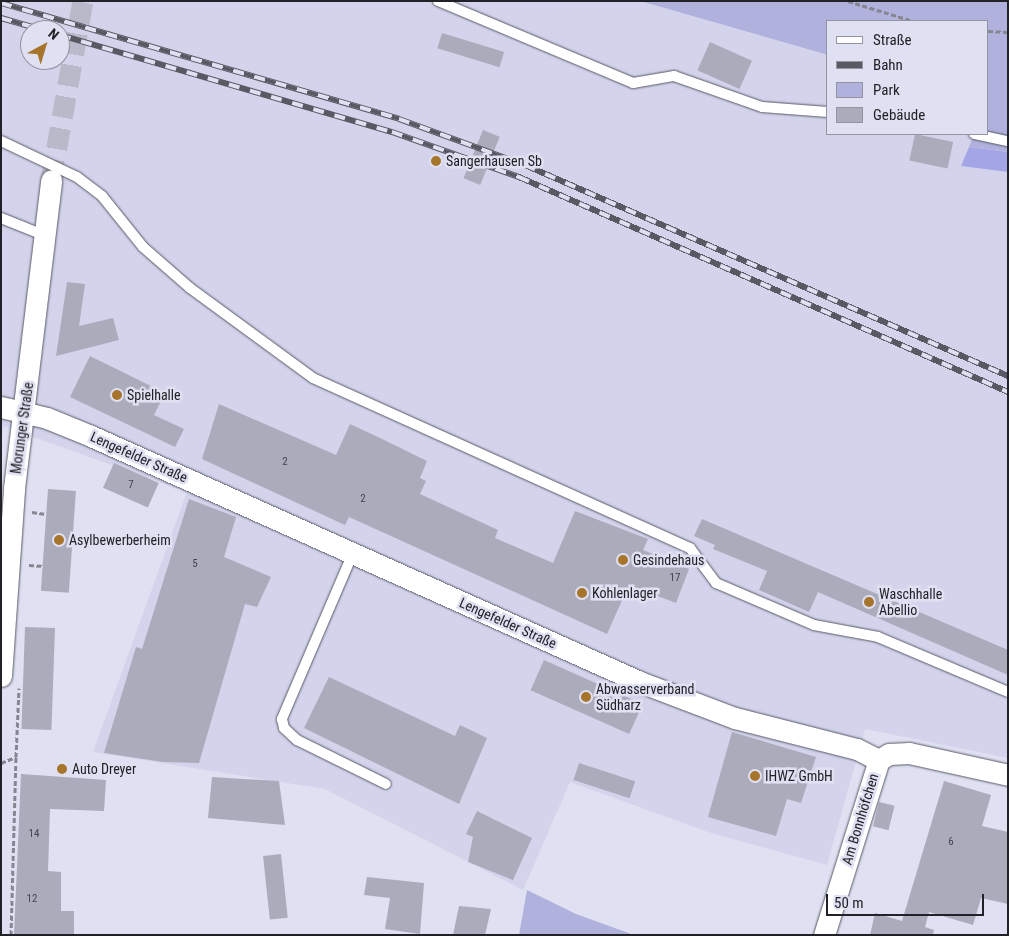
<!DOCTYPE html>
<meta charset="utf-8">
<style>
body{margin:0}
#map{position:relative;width:1009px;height:936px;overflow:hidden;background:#dfe0f1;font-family:"Roboto Condensed",sans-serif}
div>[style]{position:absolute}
.built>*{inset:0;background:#d3d4ec}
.green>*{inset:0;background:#b0b2dd}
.forest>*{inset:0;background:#a4a5e7}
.building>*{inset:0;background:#aaabbb;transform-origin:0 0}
.minor-tunnel>*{height:21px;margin-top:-10.5px;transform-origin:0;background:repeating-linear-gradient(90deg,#b9bac9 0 21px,transparent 0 32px)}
.path>*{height:3px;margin-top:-1.5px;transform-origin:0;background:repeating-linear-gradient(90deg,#858691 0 5px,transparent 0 7.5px)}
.roads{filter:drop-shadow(0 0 1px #585966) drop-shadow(0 0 1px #585966)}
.service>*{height:10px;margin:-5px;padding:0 5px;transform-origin:5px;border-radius:5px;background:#fff}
.minor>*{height:21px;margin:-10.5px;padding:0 10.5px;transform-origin:10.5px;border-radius:10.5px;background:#fff}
.rail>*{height:5.5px;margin-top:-2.75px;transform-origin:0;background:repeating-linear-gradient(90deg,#dfe0f1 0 11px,#585962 0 22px);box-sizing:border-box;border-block:1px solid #585962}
.dots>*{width:14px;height:14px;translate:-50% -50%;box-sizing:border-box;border:2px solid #dfe0f1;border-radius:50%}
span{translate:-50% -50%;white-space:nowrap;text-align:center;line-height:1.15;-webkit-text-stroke:5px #dfe0f1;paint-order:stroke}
.number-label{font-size:11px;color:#43444c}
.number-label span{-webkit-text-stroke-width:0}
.poi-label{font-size:14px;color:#212227}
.left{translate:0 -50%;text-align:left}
.street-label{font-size:14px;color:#212227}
.frame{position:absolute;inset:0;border:2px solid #212227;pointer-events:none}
.legend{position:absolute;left:826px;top:20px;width:162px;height:115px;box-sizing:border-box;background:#dfe0f1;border:1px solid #9394a0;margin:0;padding:6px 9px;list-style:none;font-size:15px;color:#212227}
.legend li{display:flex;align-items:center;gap:10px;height:25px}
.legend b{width:25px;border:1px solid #9394a0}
.north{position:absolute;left:20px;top:20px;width:50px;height:50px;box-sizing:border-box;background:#dfe0f1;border:1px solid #9394a0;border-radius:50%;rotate:39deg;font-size:14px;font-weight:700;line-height:20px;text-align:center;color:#212227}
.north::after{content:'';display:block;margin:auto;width:18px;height:22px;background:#a6742a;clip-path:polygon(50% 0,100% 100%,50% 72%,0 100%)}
.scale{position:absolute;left:826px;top:894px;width:158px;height:22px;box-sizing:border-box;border:2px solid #212227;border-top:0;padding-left:6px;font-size:15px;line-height:18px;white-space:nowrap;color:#212227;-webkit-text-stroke:4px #dfe0f1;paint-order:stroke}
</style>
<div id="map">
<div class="built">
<div style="clip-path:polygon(evenodd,1px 1px,640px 1px,828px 55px,828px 134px,974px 134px,962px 166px,1008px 172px,1008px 758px,865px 729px,827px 865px,711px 833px,570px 782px,523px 890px,325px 789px,93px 752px,187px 492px,3px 426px,1px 447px,1px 1px,30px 30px,60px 30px,60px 60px,30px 60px,30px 30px)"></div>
</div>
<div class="green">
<div style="clip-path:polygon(640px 1px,1008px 1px,1008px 152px,969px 147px,974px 134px,988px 134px,988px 21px,828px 21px,828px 55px)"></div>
<div style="clip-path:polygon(527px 890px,576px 914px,634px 935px,519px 935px)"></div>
</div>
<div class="forest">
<div style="clip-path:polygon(969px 147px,1008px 152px,1008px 172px,961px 166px)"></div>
</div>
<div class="building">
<div style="left:442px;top:33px;width:65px;height:16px;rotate:17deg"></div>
<div style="left:710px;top:42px;width:46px;height:31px;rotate:24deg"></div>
<div style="left:483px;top:130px;width:18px;height:52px;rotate:22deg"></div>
<div style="left:915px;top:134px;width:39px;height:27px;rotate:12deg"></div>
<div style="clip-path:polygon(67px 282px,85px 284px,79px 326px,113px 318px,119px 340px,56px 356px)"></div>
<div style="clip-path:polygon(90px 356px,165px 393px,154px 415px,184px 429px,175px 447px,70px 397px)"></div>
<div style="clip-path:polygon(219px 404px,336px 455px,350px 424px,378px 437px,427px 461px,420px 478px,426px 481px,420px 494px,498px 530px,495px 538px,553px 563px,575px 511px,648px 539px,643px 550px,689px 569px,676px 603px,629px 585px,607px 634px,349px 517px,345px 525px,202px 459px)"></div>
<div style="left:114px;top:463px;width:49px;height:27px;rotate:24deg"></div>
<div style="left:48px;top:489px;width:28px;height:102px;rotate:4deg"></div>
<div style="clip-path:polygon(189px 499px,236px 517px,224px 557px,271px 577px,257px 607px,245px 604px,199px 763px,163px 762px,104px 753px,136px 647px,142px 649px)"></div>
<div style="clip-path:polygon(702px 519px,1008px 650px,1008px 675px,818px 592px,809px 612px,759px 590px,767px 571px,713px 549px,715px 545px,694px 536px)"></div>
<div style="left:25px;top:627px;width:30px;height:102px;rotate:2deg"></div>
<div style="left:544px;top:660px;width:108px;height:33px;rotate:24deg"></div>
<div style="clip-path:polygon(329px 677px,455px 736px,460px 725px,487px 738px,459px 804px,304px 728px)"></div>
<div style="clip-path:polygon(732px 732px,816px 757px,801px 803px,787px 799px,776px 836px,708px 817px)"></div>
<div style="left:579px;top:763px;width:59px;height:18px;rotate:18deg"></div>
<div style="clip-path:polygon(21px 774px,106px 780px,104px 811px,50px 809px,48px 871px,61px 872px,61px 911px,74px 911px,74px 935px,14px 935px)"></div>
<div style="clip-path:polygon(212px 777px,279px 781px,285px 825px,208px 818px)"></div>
<div style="clip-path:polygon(944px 781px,991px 795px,982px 826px,1008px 832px,1008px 904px,981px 898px,973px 925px,929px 912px,925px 927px,934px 930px,933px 935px,870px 935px,875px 913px,902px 921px)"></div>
<div style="left:879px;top:802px;width:16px;height:25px;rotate:14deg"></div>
<div style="clip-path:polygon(477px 811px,532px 838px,513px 880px,468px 862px,473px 837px,466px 834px)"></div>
<div style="left:281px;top:854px;width:64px;height:18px;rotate:84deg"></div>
<div style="clip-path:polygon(367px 877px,424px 883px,420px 934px,385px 929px,390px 898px,364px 895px)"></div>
<div style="clip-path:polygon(459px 906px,491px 909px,485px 935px,453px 935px)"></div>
</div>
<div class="minor-tunnel">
<div style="left:51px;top:180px;width:182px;rotate:-79.9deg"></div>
</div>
<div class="path">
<div style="left:848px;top:1px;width:68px;rotate:17.1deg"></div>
<div style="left:988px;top:31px;width:20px;rotate:3deg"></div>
<div style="left:32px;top:512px;width:14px;rotate:8deg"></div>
<div style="left:29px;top:565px;width:15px;rotate:4deg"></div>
<div style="left:1px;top:763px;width:16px;rotate:-22deg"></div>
<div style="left:16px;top:757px;width:69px;rotate:-87.5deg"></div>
<div style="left:11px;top:935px;width:178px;rotate:-88.4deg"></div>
</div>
<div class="roads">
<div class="service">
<div style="left:438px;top:1px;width:212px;rotate:22.8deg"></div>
<div style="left:633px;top:83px;width:42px;rotate:-9.7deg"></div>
<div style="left:674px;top:76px;width:93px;rotate:19.4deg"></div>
<div style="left:762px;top:107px;width:66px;rotate:4.3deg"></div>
<div style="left:974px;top:134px;width:35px;rotate:12deg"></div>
<div style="left:1px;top:141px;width:84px;rotate:25.3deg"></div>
<div style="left:77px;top:177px;width:31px;rotate:37deg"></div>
<div style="left:102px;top:196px;width:65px;rotate:51.2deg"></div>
<div style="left:143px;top:247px;width:62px;rotate:41.1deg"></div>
<div style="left:190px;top:288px;width:152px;rotate:36.2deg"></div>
<div style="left:313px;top:378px;width:414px;rotate:24.3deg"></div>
<div style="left:690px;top:548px;width:44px;rotate:53.4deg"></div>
<div style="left:716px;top:583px;width:107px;rotate:23.2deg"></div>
<div style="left:814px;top:625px;width:65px;rotate:10.6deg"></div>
<div style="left:878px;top:637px;width:141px;rotate:22.9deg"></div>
<div style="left:1px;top:218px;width:48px;rotate:21.8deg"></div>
<div style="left:353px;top:553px;width:181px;rotate:113.2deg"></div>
<div style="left:282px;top:719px;width:9px;rotate:77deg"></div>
<div style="left:284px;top:728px;width:18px;rotate:43deg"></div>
<div style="left:297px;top:740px;width:99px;rotate:26.3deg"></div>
</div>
<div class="minor">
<div style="left:1px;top:407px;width:47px;rotate:13.4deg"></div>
<div style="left:47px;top:418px;width:48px;rotate:22.2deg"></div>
<div style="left:91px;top:436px;width:602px;rotate:24.14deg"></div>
<div style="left:640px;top:682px;width:102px;rotate:20.8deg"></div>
<div style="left:735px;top:718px;width:126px;rotate:14.3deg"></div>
<div style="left:857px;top:749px;width:25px;rotate:27deg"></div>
<div style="left:1px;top:676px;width:188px;rotate:-86deg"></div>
<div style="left:14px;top:488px;width:310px;rotate:-83.1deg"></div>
<div style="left:879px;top:760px;width:12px;rotate:-31deg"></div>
<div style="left:889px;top:754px;width:20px;rotate:-3deg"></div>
<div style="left:909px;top:753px;width:101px;rotate:12.5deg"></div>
<div style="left:824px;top:935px;width:183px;rotate:-72.6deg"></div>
</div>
</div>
<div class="rail">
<div style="left:1px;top:3px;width:415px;rotate:16.2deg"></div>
<div style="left:399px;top:119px;width:134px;rotate:20.1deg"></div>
<div style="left:525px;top:165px;width:527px;rotate:23.6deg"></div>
<div style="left:1px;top:18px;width:44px;rotate:15.9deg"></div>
<div style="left:60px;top:35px;width:346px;rotate:16.3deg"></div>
<div style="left:392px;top:132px;width:135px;rotate:19.5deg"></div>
<div style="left:519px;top:177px;width:534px;rotate:23.73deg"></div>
</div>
<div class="dots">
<div style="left:436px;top:161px;background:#a6742a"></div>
<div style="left:117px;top:395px;background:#a6742a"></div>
<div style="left:59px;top:540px;background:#a6742a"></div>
<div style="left:623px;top:560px;background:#a6742a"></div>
<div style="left:582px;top:593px;background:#a6742a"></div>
<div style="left:869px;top:602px;background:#a6742a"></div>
<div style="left:586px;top:697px;background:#a6742a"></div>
<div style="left:62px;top:769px;background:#a6742a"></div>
<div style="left:755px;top:776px;background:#a6742a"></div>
</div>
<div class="number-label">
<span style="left:285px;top:462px">2</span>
<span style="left:131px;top:485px">7</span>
<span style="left:363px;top:499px">2</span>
<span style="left:195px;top:564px">5</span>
<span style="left:675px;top:578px">17</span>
<span style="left:34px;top:834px">14</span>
<span style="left:951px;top:842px">6</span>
<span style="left:32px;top:899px">12</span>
</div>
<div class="poi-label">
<span class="left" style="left:446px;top:161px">Sangerhausen Sb</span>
<span class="left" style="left:127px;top:395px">Spielhalle</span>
<span class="left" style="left:69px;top:540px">Asylbewerberheim</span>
<span class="left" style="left:633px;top:560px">Gesindehaus</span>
<span class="left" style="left:592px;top:593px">Kohlenlager</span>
<span class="left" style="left:879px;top:602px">Waschhalle<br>Abellio</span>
<span class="left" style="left:596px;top:697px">Abwasserverband<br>Südharz</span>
<span class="left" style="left:72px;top:769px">Auto Dreyer</span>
<span class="left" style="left:765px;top:776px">IHWZ GmbH</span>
</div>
<div class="street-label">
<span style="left:22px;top:428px;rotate:-82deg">Morunger Straße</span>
<span style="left:139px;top:457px;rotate:24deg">Lengefelder Straße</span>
<span style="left:508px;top:623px;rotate:24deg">Lengefelder Straße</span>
<span style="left:860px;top:819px;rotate:-73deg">Am Bonnhöfchen</span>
</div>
<div class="frame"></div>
<ul class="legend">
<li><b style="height:6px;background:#fff"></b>Straße</li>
<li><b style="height:6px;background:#585962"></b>Bahn</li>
<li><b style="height:14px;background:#b0b2dd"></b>Park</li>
<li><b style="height:14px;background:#aaabbb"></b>Gebäude</li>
</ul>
<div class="north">N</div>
<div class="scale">50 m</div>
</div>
